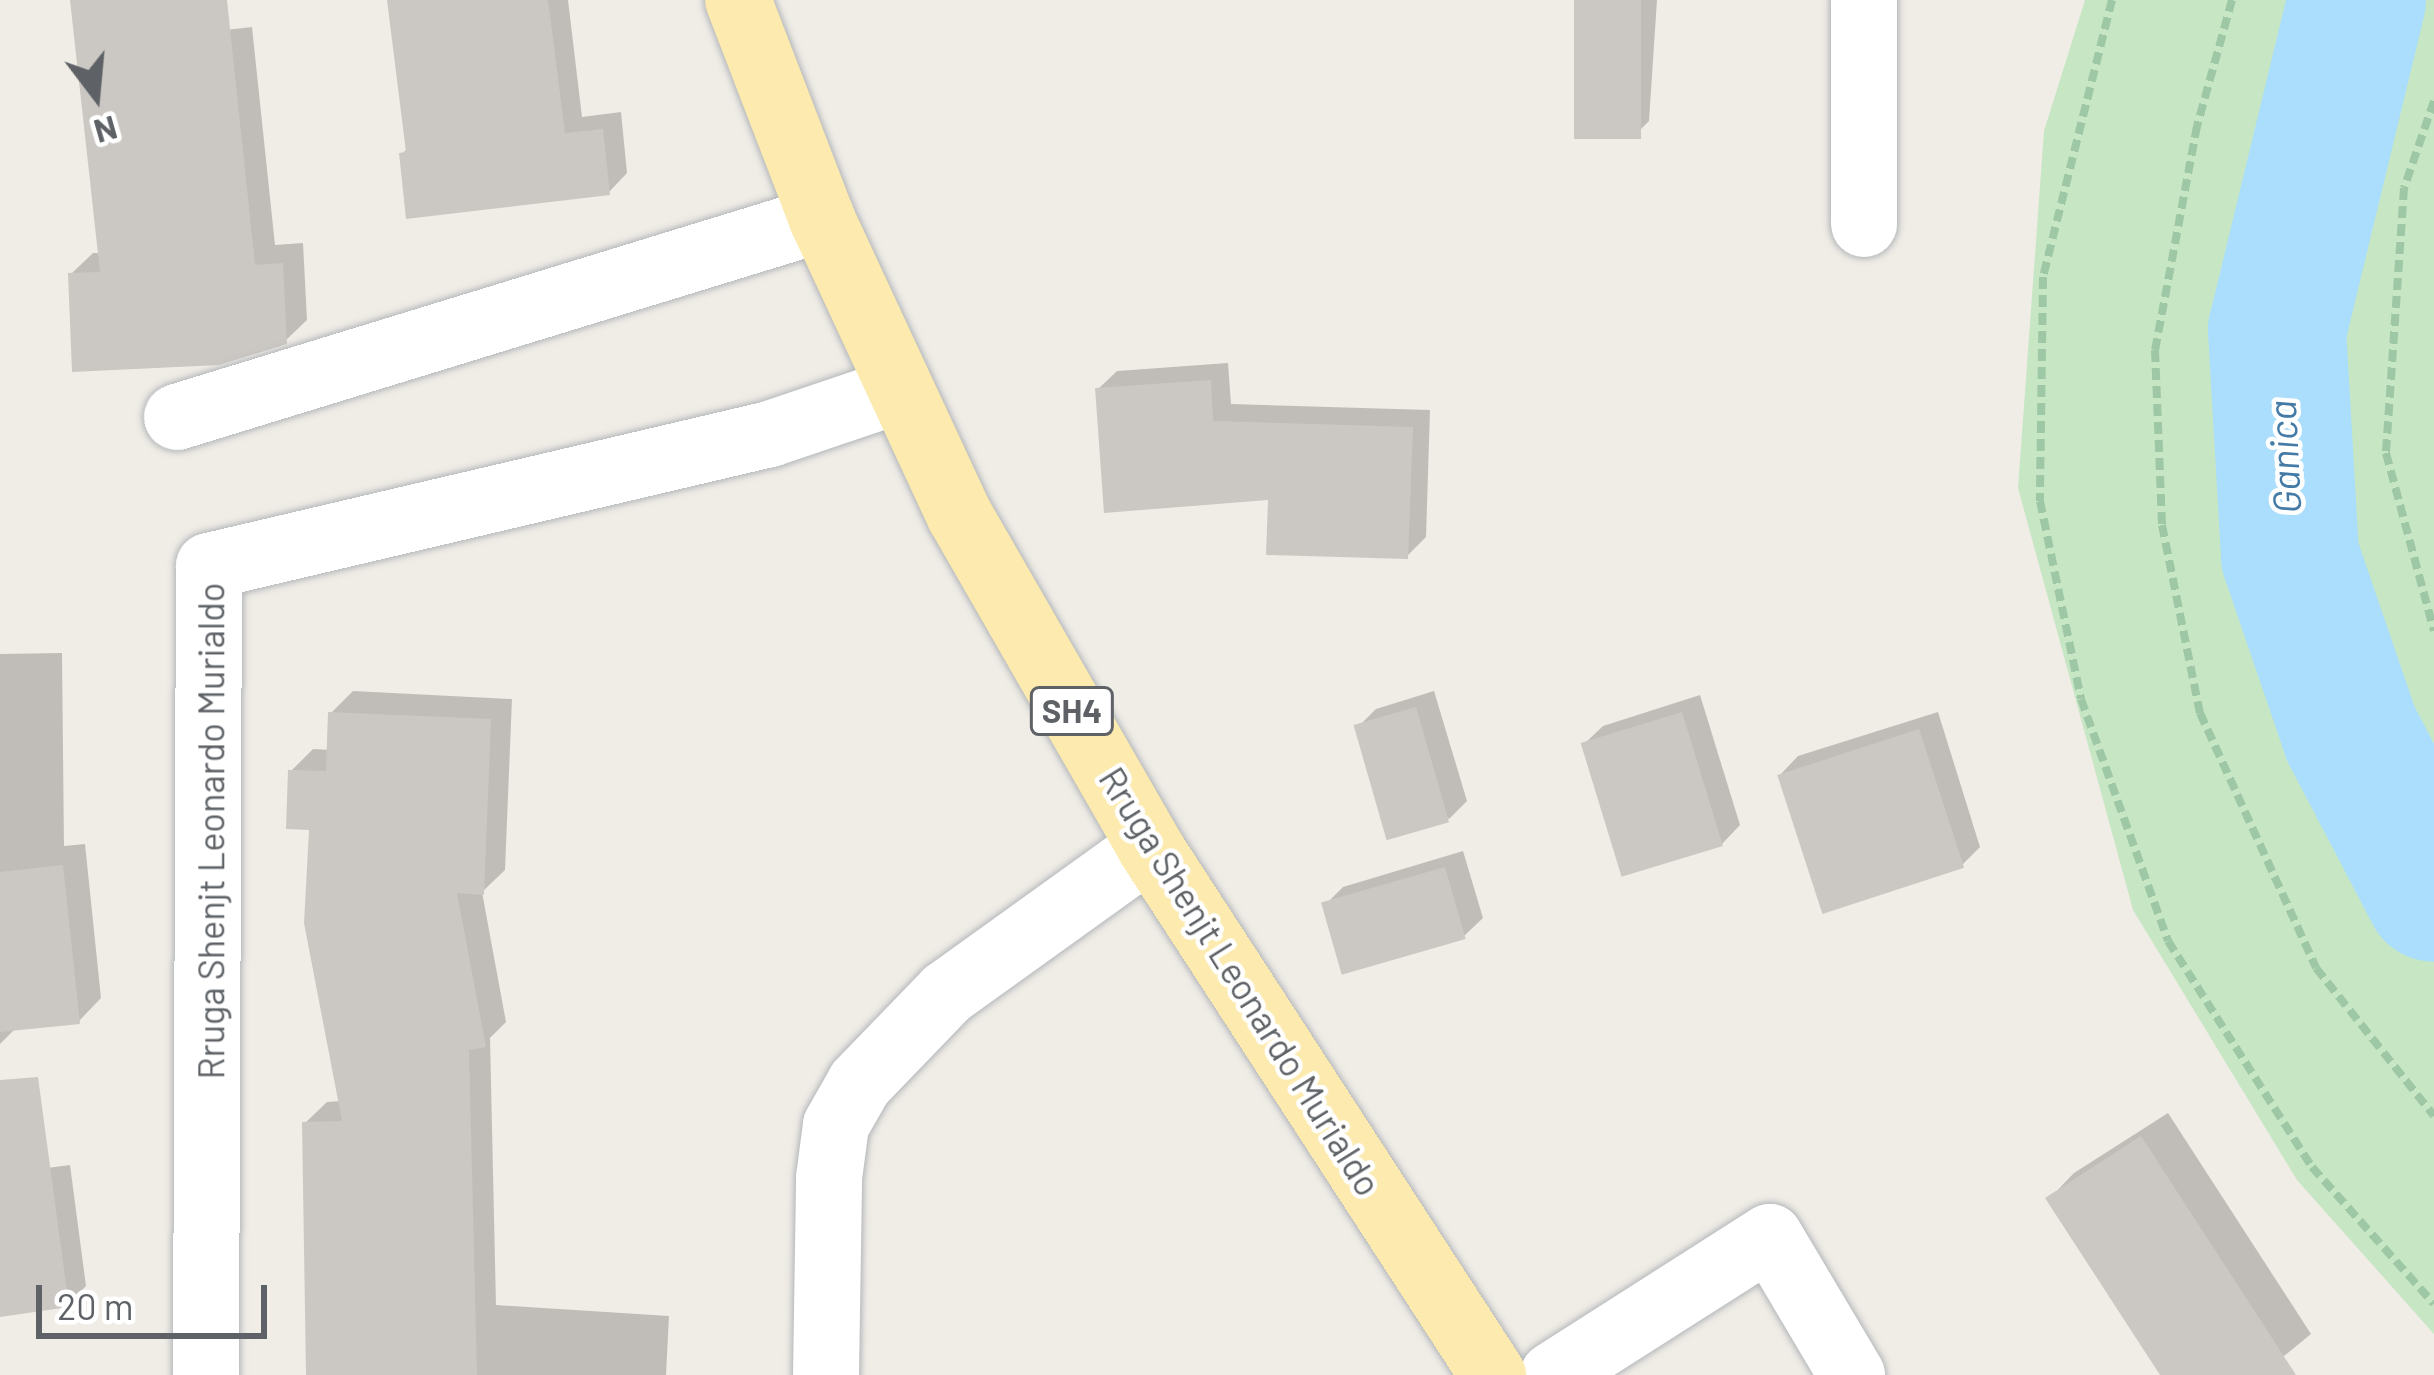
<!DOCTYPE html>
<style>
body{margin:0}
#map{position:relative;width:2434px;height:1375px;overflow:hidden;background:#f0ede7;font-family:Barlow,sans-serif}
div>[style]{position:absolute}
.green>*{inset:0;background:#c7e6c4}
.shadow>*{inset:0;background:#0003}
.river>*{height:138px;margin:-69px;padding:0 69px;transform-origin:69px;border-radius:69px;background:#aadefc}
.building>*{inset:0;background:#cbc8c4;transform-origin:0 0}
.path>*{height:8px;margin-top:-4px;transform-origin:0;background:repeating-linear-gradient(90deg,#9ec7a6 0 12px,transparent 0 18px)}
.roads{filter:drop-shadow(0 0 3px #b4b7ba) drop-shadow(0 0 3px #b4b7ba)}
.minor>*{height:66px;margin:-33px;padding:0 33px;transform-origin:33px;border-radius:33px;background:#fff}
.major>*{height:66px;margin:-33px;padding:0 33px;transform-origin:33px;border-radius:33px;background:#fceaaf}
span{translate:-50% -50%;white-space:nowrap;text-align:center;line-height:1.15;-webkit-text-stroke:9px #fff;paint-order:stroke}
.shield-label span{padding:3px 9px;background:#fff;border:3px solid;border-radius:9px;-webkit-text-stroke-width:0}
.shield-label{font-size:33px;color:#5e6266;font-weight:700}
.street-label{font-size:36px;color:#5e6266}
.water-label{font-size:39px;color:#447aa6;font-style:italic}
.north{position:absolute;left:36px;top:36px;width:120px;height:120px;-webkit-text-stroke:9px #fff;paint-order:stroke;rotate:164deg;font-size:33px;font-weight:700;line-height:48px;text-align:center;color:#5e6266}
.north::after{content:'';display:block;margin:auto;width:42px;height:54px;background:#5e6266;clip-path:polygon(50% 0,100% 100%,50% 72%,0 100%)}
.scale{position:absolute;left:36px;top:1285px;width:231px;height:54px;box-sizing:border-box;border:6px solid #5e6266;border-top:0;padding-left:15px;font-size:36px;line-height:42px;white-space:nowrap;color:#5e6266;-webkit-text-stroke:9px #fff;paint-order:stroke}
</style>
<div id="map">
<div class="green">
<div style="clip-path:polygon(2085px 0,2434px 0,2434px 1334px,2297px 1180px,2133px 910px,2018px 488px,2044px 131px)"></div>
</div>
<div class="shadow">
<div style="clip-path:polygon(73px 0,194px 0,199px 33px,252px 27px,275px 245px,303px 243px,307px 320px,285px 341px,71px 274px,93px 253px,101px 253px)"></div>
<div style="clip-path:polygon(390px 0,568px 0,582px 117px,621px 112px,627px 173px,609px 192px,402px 154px,408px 148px)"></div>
<div style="clip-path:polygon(1577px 0,1657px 0,1649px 121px,1631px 139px)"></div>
<div style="clip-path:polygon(1228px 363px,1231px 404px,1430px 410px,1426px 537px,1407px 556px,1271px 497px,1098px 389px,1117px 371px)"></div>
<div style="clip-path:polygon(62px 653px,64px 846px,85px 844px,101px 998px,79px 1021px,17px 1027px,0 1044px,0 654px)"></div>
<div style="clip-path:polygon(353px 691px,512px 699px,505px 870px,482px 892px,506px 1022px,490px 1038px,496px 1305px,669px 1316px,666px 1375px,311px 1375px,305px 1123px,327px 1102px,341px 1101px,312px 828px,291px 771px,313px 749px,330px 750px,331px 713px)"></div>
<div style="clip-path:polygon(1434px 691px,1467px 801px,1449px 819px,1358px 727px,1376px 709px)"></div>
<div style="clip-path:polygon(1700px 695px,1740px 825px,1722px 844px,1584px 744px,1603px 726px)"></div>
<div style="clip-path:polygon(1938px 712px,1980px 847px,1962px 865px,1780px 775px,1798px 756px)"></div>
<div style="clip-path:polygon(1463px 851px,1483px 918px,1464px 936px,1325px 905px,1343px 887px)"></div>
<div style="clip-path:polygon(2168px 1113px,2311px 1334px,2261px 1375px,2163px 1375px,2049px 1199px,2074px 1173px)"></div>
<div style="clip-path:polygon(70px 1165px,86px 1286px,68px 1304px,0 1313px,0 1174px)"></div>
</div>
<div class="river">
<div style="left:2357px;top:0;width:340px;rotate:103.6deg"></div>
<div style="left:2277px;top:330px;width:226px;rotate:86.7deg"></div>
<div style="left:2290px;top:556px;width:188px;rotate:71.1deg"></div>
<div style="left:2351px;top:734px;width:179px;rotate:62.4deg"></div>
</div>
<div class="building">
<div style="clip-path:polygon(70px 0,227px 0,255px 265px,283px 263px,287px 344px,219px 365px,72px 372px,68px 273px,100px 272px)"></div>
<div style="clip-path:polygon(387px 0,548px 0,565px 133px,603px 129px,610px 195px,406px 219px,399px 153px,406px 152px)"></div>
<div style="left:1574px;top:0;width:67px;height:139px"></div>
<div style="clip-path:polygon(1211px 380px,1213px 421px,1413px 427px,1408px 559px,1266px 555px,1268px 500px,1104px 513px,1095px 388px)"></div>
<div style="left:1416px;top:707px;width:120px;height:65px;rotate:74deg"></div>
<div style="clip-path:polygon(328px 712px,491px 719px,484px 895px,457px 893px,486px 1047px,469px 1050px,477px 1375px,306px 1375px,302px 1122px,342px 1121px,304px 923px,309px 830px,286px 829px,288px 770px,326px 771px)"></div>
<div style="left:1682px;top:712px;width:140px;height:106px;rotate:73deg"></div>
<div style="left:1919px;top:729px;width:146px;height:149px;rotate:72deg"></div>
<div style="clip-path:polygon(63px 865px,80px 1024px,0 1032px,0 872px)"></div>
<div style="left:1445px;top:867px;width:75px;height:129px;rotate:74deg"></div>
<div style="clip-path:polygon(38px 1077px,69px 1307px,0 1317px,0 1080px)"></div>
<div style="clip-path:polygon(2141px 1136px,2296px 1375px,2160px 1375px,2045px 1198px)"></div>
</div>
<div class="path">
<div style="left:2112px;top:0;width:285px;rotate:104deg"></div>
<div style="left:2043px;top:277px;width:224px;rotate:90.8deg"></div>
<div style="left:2040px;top:501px;width:202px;rotate:78.3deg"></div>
<div style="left:2081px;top:699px;width:257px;rotate:70.2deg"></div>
<div style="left:2168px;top:941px;width:268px;rotate:57.5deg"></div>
<div style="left:2312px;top:1167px;width:183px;rotate:48.3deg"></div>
<div style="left:2232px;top:0;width:131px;rotate:105.5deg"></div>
<div style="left:2197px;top:126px;width:228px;rotate:100.6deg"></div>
<div style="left:2155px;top:350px;width:175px;rotate:87.7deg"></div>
<div style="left:2162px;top:525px;width:192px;rotate:78.6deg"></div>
<div style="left:2200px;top:713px;width:280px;rotate:65.5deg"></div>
<div style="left:2316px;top:968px;width:189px;rotate:51.4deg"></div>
<div style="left:2434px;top:101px;width:92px;rotate:109deg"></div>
<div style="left:2404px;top:188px;width:266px;rotate:93.9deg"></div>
<div style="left:2386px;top:453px;width:184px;rotate:74.9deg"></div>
</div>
<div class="roads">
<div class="minor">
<div style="left:1864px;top:224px;width:224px;rotate:-90deg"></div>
<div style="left:177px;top:417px;width:675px;rotate:-17.07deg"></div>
<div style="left:206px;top:1375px;width:809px;rotate:-89.79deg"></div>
<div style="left:209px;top:566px;width:576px;rotate:-13.24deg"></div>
<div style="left:770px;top:434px;width:137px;rotate:-18.7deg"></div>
<div style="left:826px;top:1375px;width:197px;rotate:-89.1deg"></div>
<div style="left:829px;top:1178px;width:53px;rotate:-82.5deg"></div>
<div style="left:836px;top:1125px;width:48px;rotate:-60.3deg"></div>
<div style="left:860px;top:1083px;width:125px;rotate:-46deg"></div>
<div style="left:947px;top:993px;width:250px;rotate:-35.7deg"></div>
<div style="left:1553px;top:1375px;width:257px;rotate:-32.5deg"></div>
<div style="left:1770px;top:1237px;width:161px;rotate:59.3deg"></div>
</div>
<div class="major">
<div style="left:738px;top:0;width:235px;rotate:69deg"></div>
<div style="left:822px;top:219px;width:327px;rotate:65.1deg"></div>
<div style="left:960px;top:516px;width:382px;rotate:60.1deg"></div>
<div style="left:1150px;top:847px;width:630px;rotate:56.99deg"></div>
</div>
</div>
<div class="shield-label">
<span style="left:1072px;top:711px">SH4</span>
</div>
<div class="street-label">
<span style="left:210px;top:831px;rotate:-90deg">Rruga Shenjt Leonardo Murialdo</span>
<span style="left:1241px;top:981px;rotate:58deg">Rruga Shenjt Leonardo Murialdo</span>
</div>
<div class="water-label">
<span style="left:2284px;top:457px;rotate:-93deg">Ganica</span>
</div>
<div class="north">N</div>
<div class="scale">20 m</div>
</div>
